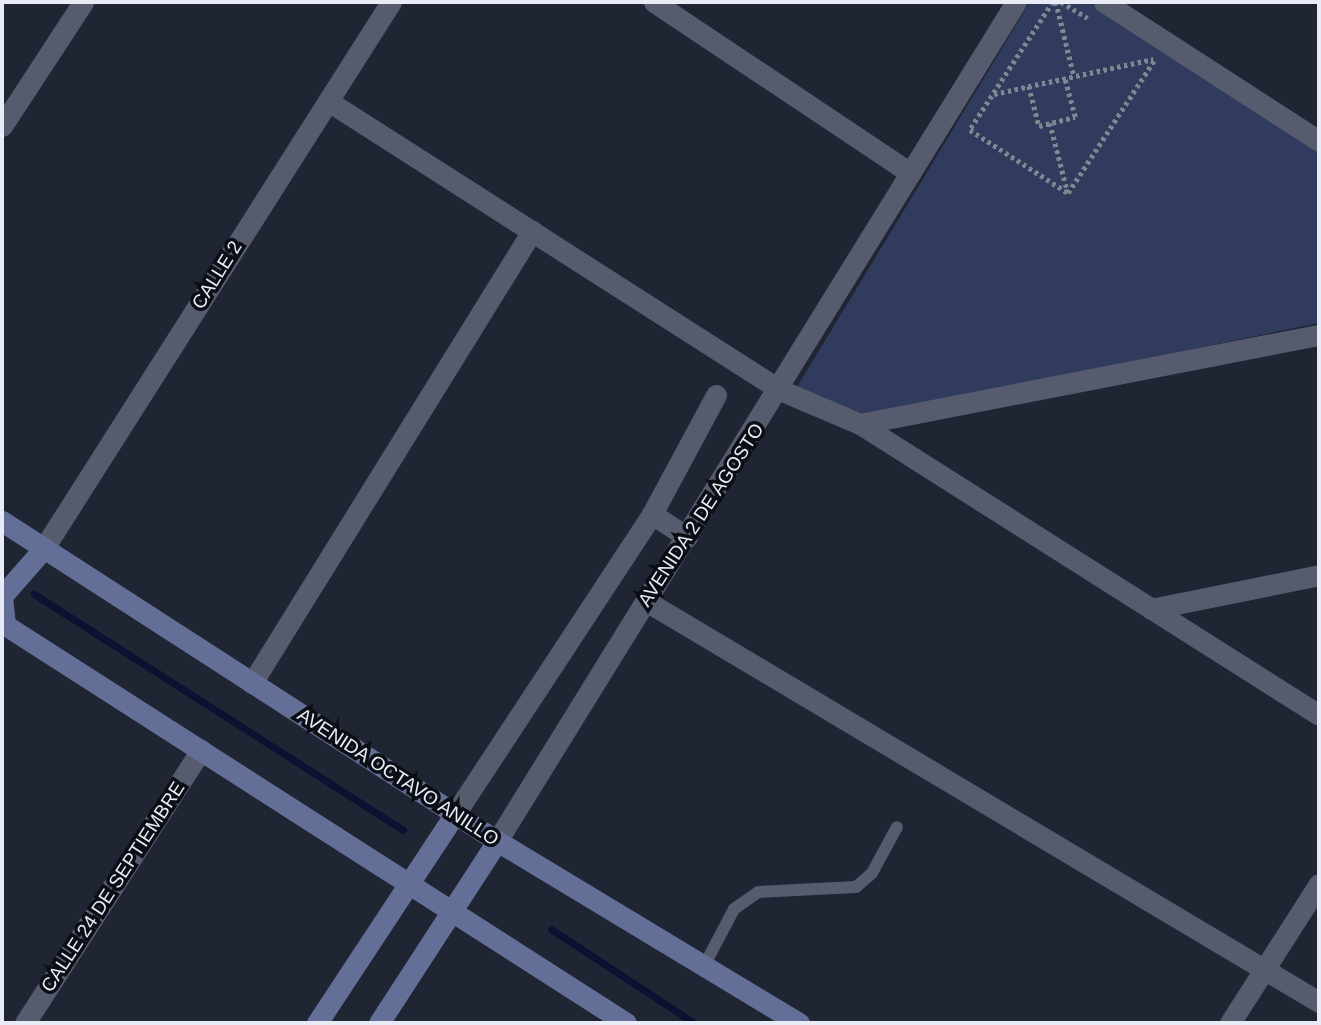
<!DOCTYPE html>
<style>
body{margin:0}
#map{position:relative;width:1321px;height:1025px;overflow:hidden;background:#202534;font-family:Helvetica,sans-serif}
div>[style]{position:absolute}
.green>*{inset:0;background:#313b5d}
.stream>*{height:7px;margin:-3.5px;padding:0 3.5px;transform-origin:3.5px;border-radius:3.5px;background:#0a1131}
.path>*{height:4.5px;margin-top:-2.25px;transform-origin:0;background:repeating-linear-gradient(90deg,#818693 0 3.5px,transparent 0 7px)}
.lane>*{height:12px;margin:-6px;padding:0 6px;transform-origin:6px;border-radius:6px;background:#565c6e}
.street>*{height:21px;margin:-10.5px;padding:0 10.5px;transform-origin:10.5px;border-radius:10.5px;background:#565c6e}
.secondary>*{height:21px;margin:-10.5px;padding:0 10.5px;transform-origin:10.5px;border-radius:10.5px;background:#636f96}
span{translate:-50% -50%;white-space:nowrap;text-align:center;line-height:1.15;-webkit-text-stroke:7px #0c0e15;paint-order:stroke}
.street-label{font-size:19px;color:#e8ecf7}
.frame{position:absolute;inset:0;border:4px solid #e8ecf7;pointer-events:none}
</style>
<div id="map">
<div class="green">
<div style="clip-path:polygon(1030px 2px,1089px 2px,1319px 152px,1319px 323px,868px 416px,797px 387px)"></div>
</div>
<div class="stream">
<div style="left:34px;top:594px;width:438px;rotate:32.6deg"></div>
<div style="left:551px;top:929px;width:171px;rotate:33.3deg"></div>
</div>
<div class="path">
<div style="left:1053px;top:2px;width:153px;rotate:123deg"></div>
<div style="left:970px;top:130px;width:117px;rotate:32.7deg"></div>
<div style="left:1068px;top:193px;width:160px;rotate:-57deg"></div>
<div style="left:1056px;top:2px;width:76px;rotate:76.3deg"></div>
<div style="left:1061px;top:2px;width:31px;rotate:31deg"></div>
<div style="left:1029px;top:86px;width:41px;rotate:76deg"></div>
<div style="left:1039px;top:126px;width:37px;rotate:-14deg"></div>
<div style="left:1075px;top:117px;width:39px;rotate:-105deg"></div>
<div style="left:994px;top:94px;width:163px;rotate:-12.4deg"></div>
<div style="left:1050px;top:123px;width:72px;rotate:75.6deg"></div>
</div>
<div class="lane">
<div style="left:704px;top:966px;width:64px;rotate:-62.2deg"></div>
<div style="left:734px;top:909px;width:29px;rotate:-35deg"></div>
<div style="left:758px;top:892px;width:98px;rotate:-2.9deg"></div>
<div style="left:856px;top:887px;width:21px;rotate:-41deg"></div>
<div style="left:872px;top:873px;width:52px;rotate:-61.5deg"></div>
</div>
<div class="street">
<div style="left:654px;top:2px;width:308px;rotate:33.7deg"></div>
<div style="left:1104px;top:2px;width:256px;rotate:32.9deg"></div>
<div style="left:328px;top:101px;width:536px;rotate:32.59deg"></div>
<div style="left:780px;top:390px;width:87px;rotate:23deg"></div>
<div style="left:860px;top:424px;width:543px;rotate:32.37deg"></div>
<div style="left:2px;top:126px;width:148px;rotate:-56.8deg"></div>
<div style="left:860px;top:424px;width:468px;rotate:-11deg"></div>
<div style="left:687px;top:537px;width:42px;rotate:-146.7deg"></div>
<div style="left:652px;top:514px;width:135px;rotate:-61.7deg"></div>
<div style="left:44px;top:548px;width:647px;rotate:-57.56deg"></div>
<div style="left:646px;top:601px;width:783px;rotate:30.79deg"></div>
<div style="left:1151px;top:609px;width:171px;rotate:-11.4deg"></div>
<div style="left:252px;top:683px;width:532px;rotate:-58.22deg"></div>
<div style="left:455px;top:814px;width:359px;rotate:-56.7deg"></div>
<div style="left:497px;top:841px;width:987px;rotate:-58.26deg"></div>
<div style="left:25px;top:1023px;width:325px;rotate:-57.2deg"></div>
<div style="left:1230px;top:1023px;width:165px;rotate:-57.4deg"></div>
</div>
<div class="secondary">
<div style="left:2px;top:521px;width:589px;rotate:32.88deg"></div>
<div style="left:497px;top:841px;width:353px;rotate:31.1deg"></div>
<div style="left:2px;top:623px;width:741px;rotate:32.66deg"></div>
<div style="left:5px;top:625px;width:29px;rotate:-96deg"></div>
<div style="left:2px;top:596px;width:64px;rotate:-48.8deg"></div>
<div style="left:317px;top:1023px;width:250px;rotate:-56.6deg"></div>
<div style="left:379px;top:1023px;width:217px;rotate:-57deg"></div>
</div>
<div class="street-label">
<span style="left:217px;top:275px;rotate:-58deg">CALLE 2</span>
<span style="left:701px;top:515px;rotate:-57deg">AVENIDA 2 DE AGOSTO</span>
<span style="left:398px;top:777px;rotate:33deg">AVENIDA OCTAVO ANILLO</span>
<span style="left:113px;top:887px;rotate:-57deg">CALLE 24 DE SEPTIEMBRE</span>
</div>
<div class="frame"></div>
</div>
